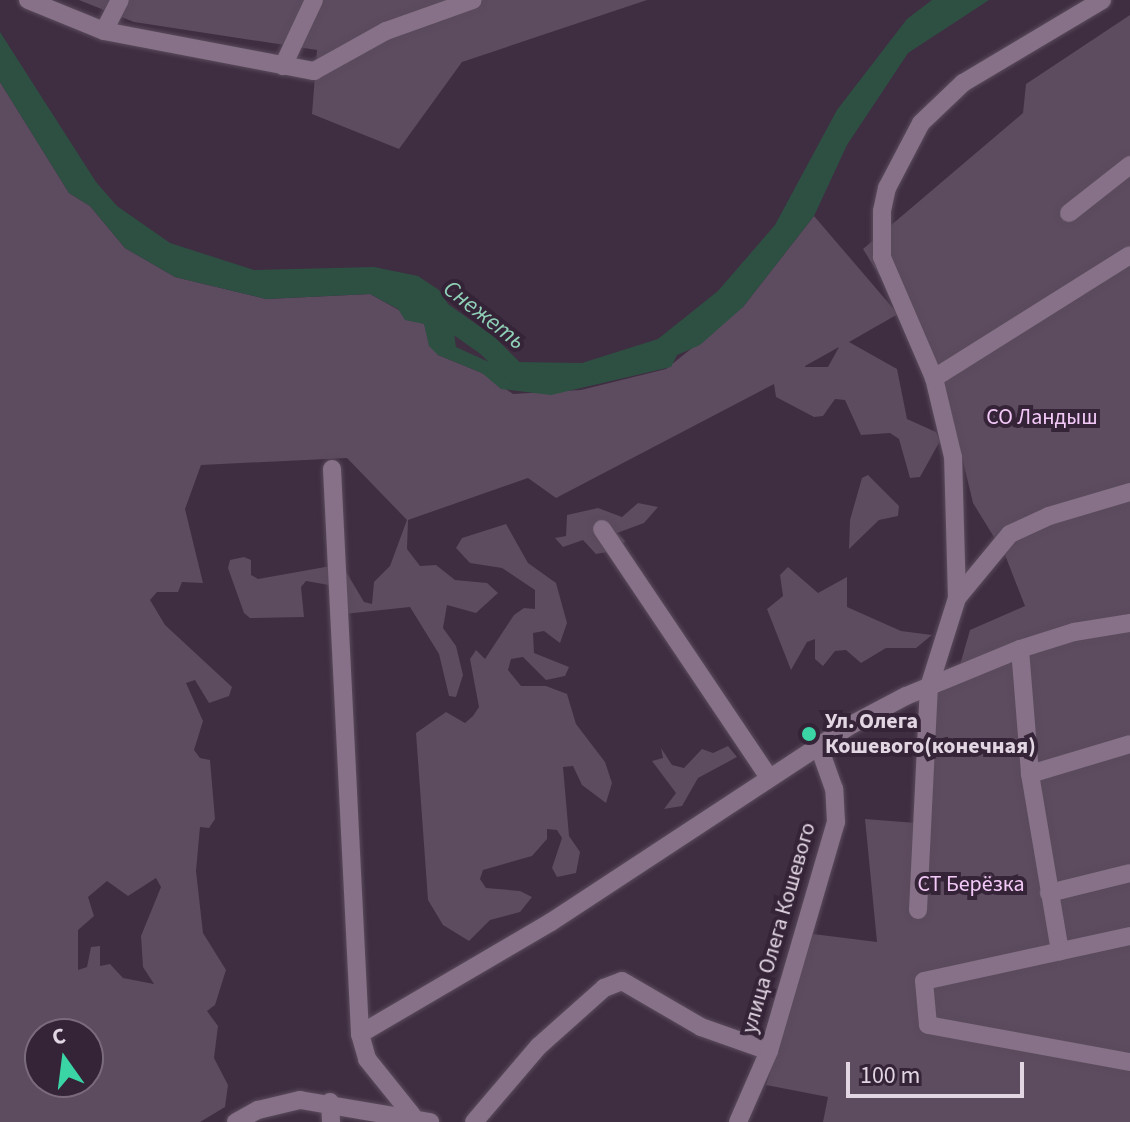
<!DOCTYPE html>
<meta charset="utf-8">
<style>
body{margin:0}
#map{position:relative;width:1130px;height:1122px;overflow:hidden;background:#3f2d41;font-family:"Source Sans 3",sans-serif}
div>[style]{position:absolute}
.green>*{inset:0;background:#5d4b5f}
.water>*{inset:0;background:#2d5043}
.river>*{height:22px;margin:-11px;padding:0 11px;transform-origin:11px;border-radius:11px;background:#2d5043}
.roads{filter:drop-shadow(0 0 2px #5a4b5c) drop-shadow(0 0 2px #5a4b5c)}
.minor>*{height:18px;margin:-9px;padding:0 9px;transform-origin:9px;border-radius:9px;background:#867188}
.dots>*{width:22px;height:22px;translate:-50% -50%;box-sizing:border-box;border:4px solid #352337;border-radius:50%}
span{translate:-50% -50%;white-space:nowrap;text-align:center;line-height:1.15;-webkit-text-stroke:8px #352337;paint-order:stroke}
.park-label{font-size:22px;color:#f3c9f8}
.poi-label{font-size:22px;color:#e2d6e3;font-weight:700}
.left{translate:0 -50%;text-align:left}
.street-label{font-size:22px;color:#e2d6e3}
.water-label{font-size:24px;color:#8fd2b8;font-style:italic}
.north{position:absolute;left:24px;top:1018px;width:80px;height:80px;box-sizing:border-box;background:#352337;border:2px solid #7a6b7c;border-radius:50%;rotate:346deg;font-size:22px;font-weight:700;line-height:32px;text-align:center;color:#e2d6e3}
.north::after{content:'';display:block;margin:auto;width:28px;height:36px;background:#3ad4a5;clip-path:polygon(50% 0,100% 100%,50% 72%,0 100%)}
.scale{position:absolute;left:846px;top:1062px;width:178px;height:36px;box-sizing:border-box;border:4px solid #e2d6e3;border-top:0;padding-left:10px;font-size:24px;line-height:28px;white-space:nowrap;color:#e2d6e3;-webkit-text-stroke:6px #352337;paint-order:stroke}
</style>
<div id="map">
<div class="green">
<div style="clip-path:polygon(79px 0,647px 0,462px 62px,399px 149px,312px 114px,317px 50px,134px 22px)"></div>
<div style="clip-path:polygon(1130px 15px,1130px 1122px,823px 1122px,828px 1097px,766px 1085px,813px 934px,877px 942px,865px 819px,916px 823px,933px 696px,968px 677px,960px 665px,970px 630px,1025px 606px,1005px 555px,973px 503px,943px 378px,863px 249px,1023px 113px,1026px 84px)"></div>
<div style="clip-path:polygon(evenodd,0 82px,69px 193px,90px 206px,125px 248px,175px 277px,266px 299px,370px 294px,424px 324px,438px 355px,482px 373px,513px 394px,581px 390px,666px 369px,743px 307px,814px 216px,898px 314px,849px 342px,897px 369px,907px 419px,936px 432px,940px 441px,920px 477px,910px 478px,899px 439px,890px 433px,861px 435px,845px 400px,835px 399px,823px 416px,814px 417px,776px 397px,774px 384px,556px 498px,528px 478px,408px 520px,407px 549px,420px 566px,436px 565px,455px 580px,487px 583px,498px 593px,476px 613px,447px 605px,443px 628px,456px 646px,463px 675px,456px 697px,449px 696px,439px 654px,410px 607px,344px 614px,329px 585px,306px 581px,301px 587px,304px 617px,250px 618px,244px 613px,228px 568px,230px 560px,244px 557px,251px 560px,251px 575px,258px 579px,331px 566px,345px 570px,364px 602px,372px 604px,374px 582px,390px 566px,407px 520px,347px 458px,201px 465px,185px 509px,203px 583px,182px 582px,178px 592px,157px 592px,150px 600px,165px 625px,232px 687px,229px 696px,209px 703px,195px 680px,186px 683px,203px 721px,194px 750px,200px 758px,210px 760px,215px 819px,209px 828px,200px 827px,196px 871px,203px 933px,226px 970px,215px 1005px,207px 1011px,218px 1026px,214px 1058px,228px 1085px,225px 1107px,200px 1122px,0 1122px,0 82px,839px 347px,828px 367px,805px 367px,805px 366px,839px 347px,0 82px,156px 878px,161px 887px,141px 936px,143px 967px,154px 984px,123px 978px,110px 964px,100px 966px,100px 946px,91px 947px,87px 967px,78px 970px,78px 930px,94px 916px,88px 897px,107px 881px,128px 896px,156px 878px,0 82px,40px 1034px,88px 1034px,88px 1082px,40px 1082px,40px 1034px)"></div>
<div style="clip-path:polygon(868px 475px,899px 506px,898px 516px,879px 520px,849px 549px,850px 520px,862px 478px)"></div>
<div style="clip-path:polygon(638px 503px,658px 507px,644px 523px,617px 533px,625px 541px,617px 550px,596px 554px,583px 540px,563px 547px,555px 538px,566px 536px,567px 515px,598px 508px,622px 517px)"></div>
<div style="clip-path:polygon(506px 524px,528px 563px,556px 583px,567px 623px,560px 643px,544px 631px,533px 633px,534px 653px,569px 667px,565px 676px,546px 680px,523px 657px,511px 659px,508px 670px,521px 686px,546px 686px,567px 694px,576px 724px,605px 762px,612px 783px,606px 803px,582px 785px,573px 766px,563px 767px,569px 836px,580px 852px,576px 873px,557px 877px,552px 868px,562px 838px,557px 830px,547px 829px,547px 839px,532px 856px,483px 870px,480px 879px,486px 888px,520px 891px,532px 897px,520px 912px,490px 920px,469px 941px,443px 925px,428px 900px,416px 733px,446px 712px,465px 723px,473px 716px,479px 707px,470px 659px,476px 650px,485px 659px,514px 615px,524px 608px,535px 609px,535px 590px,502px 568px,470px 563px,456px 548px,462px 538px)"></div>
<div style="clip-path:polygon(788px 567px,818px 593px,847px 577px,847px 607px,901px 631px,932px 635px,916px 648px,886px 648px,861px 663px,846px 650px,835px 651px,823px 666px,815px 659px,815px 639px,807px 642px,791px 670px,767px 609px,783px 596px,780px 575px)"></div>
<div style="clip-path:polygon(728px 746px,737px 757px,698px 778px,682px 806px,664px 809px,676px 793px,652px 761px,663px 758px,661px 748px,672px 765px,684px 768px,702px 749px,713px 753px)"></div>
</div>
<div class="water">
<div style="clip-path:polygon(932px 0,989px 0,908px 53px,847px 145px,814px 216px,743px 307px,700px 345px,677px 355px,671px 367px,551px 395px,501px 389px,482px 373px,438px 355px,429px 346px,424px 324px,405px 320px,398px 309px,370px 294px,266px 299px,175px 277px,125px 248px,90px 206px,69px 193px,0 82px,0 32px,96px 182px,117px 206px,170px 243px,254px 270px,374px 267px,418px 276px,439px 290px,450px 307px,456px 347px,502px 368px,544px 375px,658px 339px,718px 291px,775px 225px,837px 110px,907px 19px)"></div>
</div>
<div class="river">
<div style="left:430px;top:305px;width:70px;rotate:35.1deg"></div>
<div style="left:487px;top:345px;width:40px;rotate:45deg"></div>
<div style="left:515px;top:373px;width:68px;rotate:0.8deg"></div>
</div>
<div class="roads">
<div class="minor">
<div style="left:28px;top:0;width:82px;rotate:22.2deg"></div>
<div style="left:104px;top:31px;width:214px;rotate:10.8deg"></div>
<div style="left:314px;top:71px;width:82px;rotate:-29.1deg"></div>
<div style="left:386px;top:31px;width:92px;rotate:-19.6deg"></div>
<div style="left:104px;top:31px;width:35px;rotate:-63deg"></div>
<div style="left:283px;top:66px;width:73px;rotate:-64.8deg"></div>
<div style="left:1069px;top:213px;width:78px;rotate:-38.2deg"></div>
<div style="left:934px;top:378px;width:231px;rotate:-32.1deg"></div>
<div style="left:332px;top:469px;width:566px;rotate:87.16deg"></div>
<div style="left:360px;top:1034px;width:26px;rotate:74deg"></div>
<div style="left:367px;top:1059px;width:72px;rotate:51.2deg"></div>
<div style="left:602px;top:529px;width:298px;rotate:56.1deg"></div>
<div style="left:957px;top:598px;width:83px;rotate:-50.4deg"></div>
<div style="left:1010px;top:534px;width:43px;rotate:-24.8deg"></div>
<div style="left:1049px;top:516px;width:84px;rotate:-16.5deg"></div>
<div style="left:1020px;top:649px;width:125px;rotate:85.4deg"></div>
<div style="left:1030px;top:774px;width:180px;rotate:80.4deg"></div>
<div style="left:1030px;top:774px;width:104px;rotate:-16.7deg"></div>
<div style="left:1049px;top:893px;width:83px;rotate:-13.9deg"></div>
<div style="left:918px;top:910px;width:223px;rotate:-87.2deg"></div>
<div style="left:929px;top:687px;width:93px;rotate:-72.5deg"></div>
<div style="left:957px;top:598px;width:141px;rotate:-91.6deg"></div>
<div style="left:953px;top:457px;width:81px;rotate:-103.5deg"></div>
<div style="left:934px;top:378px;width:132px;rotate:-113.3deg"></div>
<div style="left:882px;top:257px;width:46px;rotate:-90deg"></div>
<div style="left:882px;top:211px;width:24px;rotate:-78deg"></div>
<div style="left:887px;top:188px;width:73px;rotate:-62.4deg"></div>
<div style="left:921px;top:123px;width:58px;rotate:-43.6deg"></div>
<div style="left:963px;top:83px;width:162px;rotate:-30.8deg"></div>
<div style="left:1130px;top:936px;width:211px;rotate:167.7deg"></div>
<div style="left:924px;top:981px;width:44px;rotate:84.8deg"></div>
<div style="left:928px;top:1025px;width:205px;rotate:10.4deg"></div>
<div style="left:360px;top:1034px;width:221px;rotate:-30.4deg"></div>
<div style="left:551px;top:922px;width:359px;rotate:-33.3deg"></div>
<div style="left:851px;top:725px;width:62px;rotate:-27.8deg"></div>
<div style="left:906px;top:696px;width:123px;rotate:-22.4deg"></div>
<div style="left:1020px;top:649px;width:57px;rotate:-17.5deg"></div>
<div style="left:1074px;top:632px;width:57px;rotate:-9.1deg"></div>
<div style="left:330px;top:1102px;width:20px;rotate:87deg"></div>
<div style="left:236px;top:1122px;width:25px;rotate:-29deg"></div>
<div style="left:258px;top:1110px;width:43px;rotate:-13.4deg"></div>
<div style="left:300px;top:1100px;width:132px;rotate:9.6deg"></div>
<div style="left:474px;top:1122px;width:100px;rotate:-49.5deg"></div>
<div style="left:539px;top:1046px;width:87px;rotate:-41.7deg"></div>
<div style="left:604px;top:988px;width:19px;rotate:-21deg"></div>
<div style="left:622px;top:981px;width:91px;rotate:30.2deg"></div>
<div style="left:701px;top:1027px;width:72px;rotate:19.4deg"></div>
<div style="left:738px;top:1122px;width:77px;rotate:-66.4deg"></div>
<div style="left:769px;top:1051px;width:239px;rotate:-73.7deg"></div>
<div style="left:836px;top:822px;width:33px;rotate:-93deg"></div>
<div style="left:834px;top:789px;width:48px;rotate:-109.6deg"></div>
</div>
</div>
<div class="dots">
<div style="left:809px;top:734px;background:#3ad4a5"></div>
</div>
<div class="park-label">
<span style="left:1042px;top:418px">СО Ландыш</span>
<span style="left:971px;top:885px">СТ Берёзка</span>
</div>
<div class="poi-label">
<span class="left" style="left:825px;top:734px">Ул. Олега<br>Кошевого(конечная)</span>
</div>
<div class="street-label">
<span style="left:779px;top:928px;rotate:-74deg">улица Олега Кошевого</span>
</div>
<div class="water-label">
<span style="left:484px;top:315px;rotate:38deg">Снежеть</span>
</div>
<div class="north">С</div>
<div class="scale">100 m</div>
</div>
